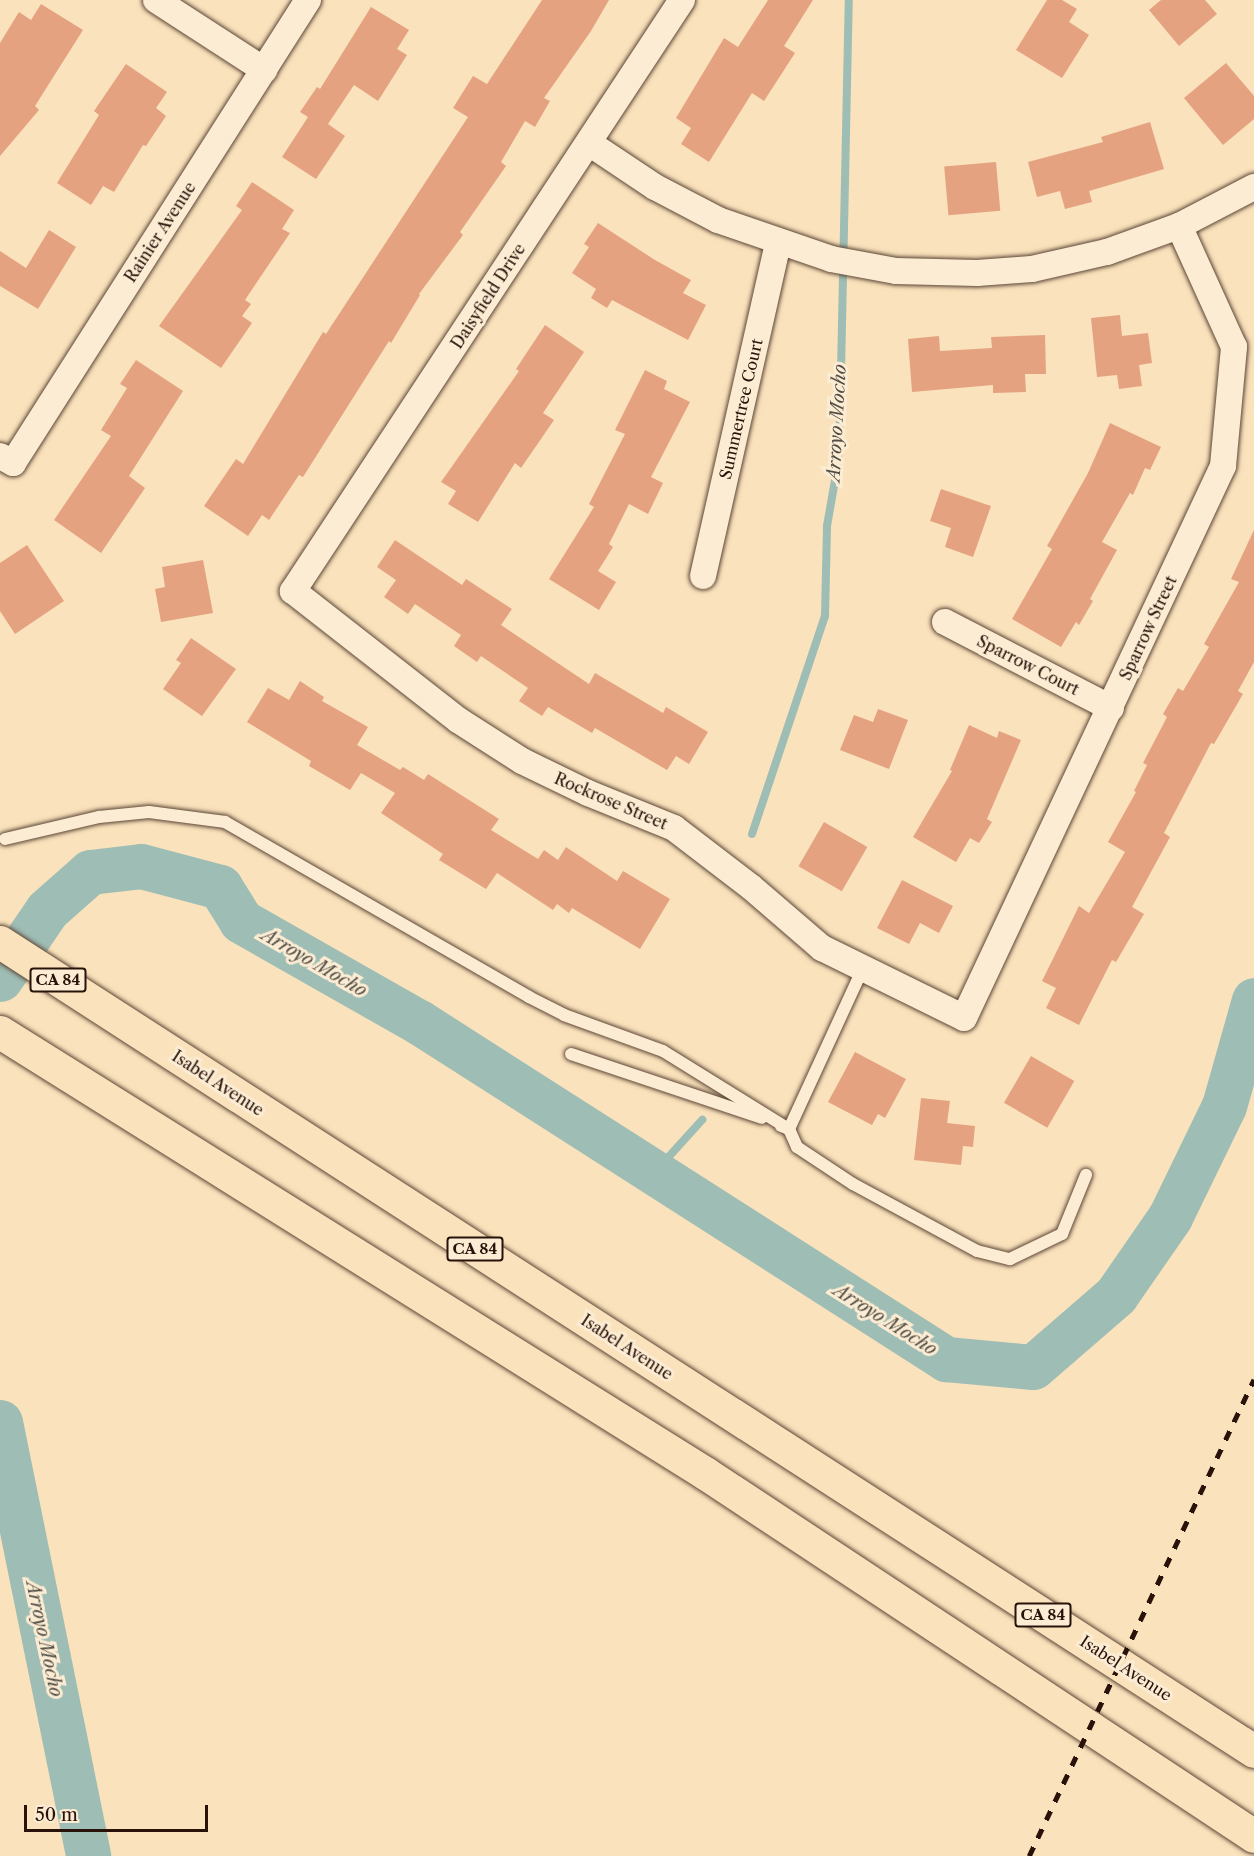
<!DOCTYPE html>
<style>
body{margin:0}
#map{position:relative;width:1254px;height:1856px;overflow:hidden;background:#fae2bc;font-family:"Libre Caslon Text",serif}
div>[style]{position:absolute}
.stream>*{height:8px;margin:-4px;padding:0 4px;transform-origin:4px;border-radius:4px;background:#9ebdb4}
.river>*{height:45px;margin:-22.5px;padding:0 22.5px;transform-origin:22.5px;border-radius:22.5px;background:#9ebdb4}
.building>*{inset:0;background:#e5a280;transform-origin:0 0}
.roads{filter:drop-shadow(0 0 2px #5c4636) drop-shadow(0 0 2px #5c4636)}
.lane>*{height:12px;margin:-6px;padding:0 6px;transform-origin:6px;border-radius:6px;background:#fcecd3}
.street>*{height:26px;margin:-13px;padding:0 13px;transform-origin:13px;border-radius:13px;background:#fcecd3}
.highway>*{height:33px;margin:-16.5px;padding:0 16.5px;transform-origin:16.5px;border-radius:16.5px;background:#fae2bc}
.rail>*{height:4.5px;margin-top:-2.25px;transform-origin:0;background:repeating-linear-gradient(90deg,#28120a 0 10px,transparent 0 20px)}
span{translate:-50% -50%;white-space:nowrap;text-align:center;line-height:1.15;-webkit-text-stroke:6px #fcecd3;paint-order:stroke}
.shield-label span{padding:2px 4px;background:#fcecd3;border:2px solid;border-radius:4px;-webkit-text-stroke-width:0}
.shield-label{font-size:15px;color:#28120a;font-weight:700}
.street-label{font-size:16px;color:#28120a}
.water-label{font-size:18px;color:#514e46;font-style:italic}
.scale{position:absolute;left:24px;top:1805px;width:184px;height:27px;box-sizing:border-box;border:3px solid #28120a;border-top:0;padding-left:8px;font-size:18px;line-height:21px;white-space:nowrap;color:#28120a;-webkit-text-stroke:4px #fcecd3;paint-order:stroke}
</style>
<div id="map">
<div class="stream">
<div style="left:752px;top:834px;width:230px;rotate:-71.5deg"></div>
<div style="left:825px;top:616px;width:90px;rotate:-88.7deg"></div>
<div style="left:827px;top:526px;width:64px;rotate:-80.1deg"></div>
<div style="left:838px;top:463px;width:44px;rotate:-87.4deg"></div>
<div style="left:840px;top:419px;width:419px;rotate:-88.8deg"></div>
<div style="left:654px;top:1173px;width:72px;rotate:-47.8deg"></div>
</div>
<div class="river">
<div style="left:0;top:979px;width:83px;rotate:-55.7deg"></div>
<div style="left:47px;top:910px;width:57px;rotate:-41.5deg"></div>
<div style="left:90px;top:872px;width:51px;rotate:-6.7deg"></div>
<div style="left:141px;top:866px;width:82px;rotate:14.9deg"></div>
<div style="left:220px;top:887px;width:40px;rotate:58deg"></div>
<div style="left:241px;top:921px;width:205px;rotate:29.6deg"></div>
<div style="left:419px;top:1022px;width:626px;rotate:32.6deg"></div>
<div style="left:946px;top:1359px;width:87px;rotate:5.3deg"></div>
<div style="left:1033px;top:1367px;width:110px;rotate:-40.9deg"></div>
<div style="left:1116px;top:1295px;width:95px;rotate:-55.3deg"></div>
<div style="left:1170px;top:1217px;width:123px;rotate:-64.1deg"></div>
<div style="left:1224px;top:1106px;width:110px;rotate:-74.2deg"></div>
<div style="left:0;top:1422px;width:443px;rotate:78.5deg"></div>
</div>
<div class="building">
<div style="clip-path:polygon(542px 0,609px 0,591px 31px,544px 98px,550px 101px,535px 127px,525px 121px,501px 162px,506px 166px,460px 232px,463px 235px,419px 294px,420px 295px,391px 343px,389px 341px,303px 477px,299px 475px,269px 520px,262px 515px,248px 536px,204px 506px,236px 459px,243px 464px,323px 332px,326px 334px,468px 117px,453px 108px,473px 76px,487px 84px)"></div>
<div style="clip-path:polygon(768px 0,813px 0,784px 46px,795px 53px,764px 101px,752px 93px,709px 162px,681px 144px,691px 128px,676px 118px,724px 38px,738px 47px)"></div>
<div style="clip-path:polygon(1047px 0,1062px 0,1077px 9px,1069px 22px,1089px 35px,1062px 78px,1016px 50px)"></div>
<div style="clip-path:polygon(1161px 0,1205px 0,1217px 14px,1179px 46px,1149px 10px)"></div>
<div style="clip-path:polygon(41px 4px,83px 30px,35px 106px,39px 110px,0 156px,0 43px,19px 12px,31px 20px)"></div>
<div style="clip-path:polygon(371px 7px,409px 30px,397px 49px,407px 55px,378px 101px,354px 85px,328px 124px,345px 136px,316px 179px,282px 157px,308px 117px,300px 112px,317px 87px,320px 89px)"></div>
<div style="clip-path:polygon(1226px 63px,1254px 96px,1254px 119px,1223px 145px,1184px 98px)"></div>
<div style="clip-path:polygon(126px 64px,167px 92px,156px 108px,166px 116px,146px 146px,143px 145px,114px 192px,103px 186px,91px 205px,57px 183px,99px 115px,94px 111px)"></div>
<div style="clip-path:polygon(1150px 122px,1164px 169px,1089px 191px,1092px 202px,1065px 209px,1060px 191px,1037px 197px,1028px 162px,1103px 142px,1101px 137px)"></div>
<div style="left:996px;top:162px;width:49px;height:52px;rotate:85deg"></div>
<div style="clip-path:polygon(252px 182px,294px 210px,282px 229px,290px 233px,245px 300px,251px 304px,242px 316px,252px 323px,221px 368px,159px 326px,242px 210px,236px 206px)"></div>
<div style="clip-path:polygon(598px 223px,655px 260px,691px 280px,683px 293px,706px 305px,688px 340px,612px 300px,607px 308px,591px 298px,596px 289px,572px 273px,589px 247px,584px 244px)"></div>
<div style="clip-path:polygon(49px 230px,76px 247px,38px 309px,0 286px,0 251px,26px 268px)"></div>
<div style="clip-path:polygon(1120px 315px,1122px 336px,1148px 333px,1152px 363px,1139px 365px,1142px 386px,1119px 389px,1117px 375px,1097px 377px,1091px 318px)"></div>
<div style="clip-path:polygon(545px 325px,584px 352px,543px 413px,554px 420px,521px 468px,515px 463px,478px 522px,448px 504px,456px 491px,441px 482px,519px 371px,516px 369px)"></div>
<div style="clip-path:polygon(1045px 335px,1046px 374px,1025px 374px,1026px 392px,993px 393px,993px 385px,912px 392px,908px 339px,939px 336px,940px 351px,992px 348px,991px 337px)"></div>
<div style="clip-path:polygon(136px 360px,183px 391px,129px 476px,145px 488px,101px 553px,54px 520px,111px 436px,101px 430px,127px 388px,120px 384px)"></div>
<div style="clip-path:polygon(645px 370px,667px 381px,664px 389px,690px 402px,651px 477px,663px 483px,648px 514px,629px 504px,609px 544px,613px 547px,598px 571px,616px 582px,599px 610px,549px 579px,594px 507px,589px 504px,625px 434px,615px 430px)"></div>
<div style="clip-path:polygon(1110px 423px,1161px 447px,1150px 470px,1145px 468px,1133px 495px,1130px 493px,1102px 542px,1117px 550px,1090px 599px,1093px 601px,1079px 625px,1076px 622px,1061px 647px,1012px 619px,1052px 549px,1047px 546px,1088px 473px)"></div>
<div style="clip-path:polygon(941px 489px,991px 506px,973px 557px,945px 547px,951px 528px,930px 521px)"></div>
<div style="clip-path:polygon(1254px 530px,1254px 662px,1238px 691px,1243px 694px,1214px 744px,1211px 743px,1164px 833px,1170px 837px,1132px 907px,1144px 914px,1116px 962px,1112px 960px,1079px 1025px,1046px 1008px,1056px 988px,1042px 981px,1079px 906px,1089px 913px,1125px 852px,1108px 842px,1136px 792px,1134px 791px,1147px 765px,1143px 763px,1167px 717px,1163px 714px,1178px 688px,1183px 691px,1209px 647px,1204px 644px,1239px 582px,1231px 579px)"></div>
<div style="clip-path:polygon(395px 540px,462px 585px,466px 579px,512px 609px,501px 625px,589px 684px,595px 673px,663px 713px,666px 707px,708px 732px,689px 764px,676px 756px,667px 770px,595px 728px,592px 733px,548px 707px,542px 716px,519px 701px,528px 688px,481px 656px,477px 662px,454px 646px,461px 635px,415px 604px,408px 614px,384px 597px,396px 580px,377px 567px)"></div>
<div style="clip-path:polygon(27px 545px,64px 601px,15px 634px,0 611px,0 563px)"></div>
<div style="clip-path:polygon(203px 560px,213px 613px,161px 622px,155px 589px,165px 587px,162px 567px)"></div>
<div style="clip-path:polygon(191px 638px,236px 669px,202px 716px,163px 689px,181px 663px,176px 660px)"></div>
<div style="clip-path:polygon(300px 681px,324px 697px,322px 701px,368px 727px,357px 745px,400px 770px,403px 767px,424px 780px,428px 774px,499px 819px,491px 830px,538px 859px,544px 850px,558px 860px,566px 847px,617px 881px,623px 871px,670px 899px,640px 949px,572px 908px,569px 913px,557px 904px,553px 910px,497px 873px,486px 889px,439px 860px,443px 854px,381px 813px,395px 793px,361px 773px,350px 790px,309px 766px,311px 761px,247px 722px,268px 688px,289px 700px)"></div>
<div style="clip-path:polygon(878px 709px,908px 720px,889px 769px,840px 750px,854px 715px,873px 722px)"></div>
<div style="clip-path:polygon(969px 725px,997px 738px,999px 731px,1021px 740px,987px 819px,992px 822px,979px 843px,970px 838px,956px 862px,913px 837px,952px 771px,950px 770px)"></div>
<div style="left:824px;top:822px;width:50px;height:51px;rotate:30deg"></div>
<div style="clip-path:polygon(902px 880px,953px 906px,939px 933px,920px 923px,909px 944px,877px 928px)"></div>
<div style="clip-path:polygon(855px 1052px,906px 1079px,885px 1118px,878px 1114px,872px 1125px,828px 1102px)"></div>
<div style="left:1031px;top:1056px;width:50px;height:54px;rotate:30deg"></div>
<div style="clip-path:polygon(921px 1098px,950px 1101px,947px 1123px,975px 1126px,973px 1147px,963px 1146px,961px 1165px,914px 1160px)"></div>
</div>
<div class="roads">
<div class="lane">
<div style="left:5px;top:839px;width:97px;rotate:-13.2deg"></div>
<div style="left:99px;top:817px;width:50px;rotate:-5.7deg"></div>
<div style="left:149px;top:812px;width:77px;rotate:7.5deg"></div>
<div style="left:225px;top:822px;width:351px;rotate:29.9deg"></div>
<div style="left:529px;top:997px;width:39px;rotate:27deg"></div>
<div style="left:564px;top:1015px;width:105px;rotate:20deg"></div>
<div style="left:663px;top:1051px;width:148px;rotate:31.8deg"></div>
<div style="left:789px;top:1129px;width:20px;rotate:66deg"></div>
<div style="left:797px;top:1147px;width:67px;rotate:33.5deg"></div>
<div style="left:853px;top:1184px;width:141px;rotate:28.4deg"></div>
<div style="left:977px;top:1251px;width:34px;rotate:14deg"></div>
<div style="left:1010px;top:1259px;width:58px;rotate:-25.7deg"></div>
<div style="left:1062px;top:1234px;width:64px;rotate:-67.9deg"></div>
<div style="left:571px;top:1054px;width:201px;rotate:18.5deg"></div>
<div style="left:781px;top:1126px;width:9px;rotate:21deg"></div>
<div style="left:789px;top:1129px;width:177px;rotate:-65.3deg"></div>
</div>
<div class="street">
<div style="left:156px;top:0;width:129px;rotate:32.9deg"></div>
<div style="left:682px;top:0;width:708px;rotate:123.35deg"></div>
<div style="left:293px;top:591px;width:209px;rotate:38deg"></div>
<div style="left:458px;top:720px;width:76px;rotate:32.6deg"></div>
<div style="left:522px;top:761px;width:73px;rotate:25.9deg"></div>
<div style="left:588px;top:793px;width:93px;rotate:22.1deg"></div>
<div style="left:674px;top:828px;width:97px;rotate:37.5deg"></div>
<div style="left:751px;top:887px;width:94px;rotate:40.7deg"></div>
<div style="left:822px;top:948px;width:158px;rotate:26.2deg"></div>
<div style="left:964px;top:1018px;width:610px;rotate:-64.86deg"></div>
<div style="left:1223px;top:466px;width:120px;rotate:-84.7deg"></div>
<div style="left:1234px;top:347px;width:133px;rotate:-114.4deg"></div>
<div style="left:589px;top:143px;width:79px;rotate:33.7deg"></div>
<div style="left:655px;top:187px;width:71px;rotate:27.6deg"></div>
<div style="left:718px;top:220px;width:120px;rotate:19deg"></div>
<div style="left:831px;top:259px;width:66px;rotate:10.5deg"></div>
<div style="left:896px;top:271px;width:81px;rotate:1.4deg"></div>
<div style="left:977px;top:273px;width:55px;rotate:-4.2deg"></div>
<div style="left:1032px;top:269px;width:77px;rotate:-12.8deg"></div>
<div style="left:1107px;top:252px;width:77px;rotate:-19.9deg"></div>
<div style="left:1179px;top:226px;width:85px;rotate:-27.5deg"></div>
<div style="left:0;top:456px;width:15px;rotate:28deg"></div>
<div style="left:13px;top:463px;width:549px;rotate:-57.5deg"></div>
<div style="left:703px;top:576px;width:342px;rotate:-77.3deg"></div>
<div style="left:945px;top:622px;width:187px;rotate:27.4deg"></div>
</div>
<div class="highway">
<div style="left:0;top:942px;width:1492px;rotate:32.83deg"></div>
<div style="left:0;top:1032px;width:832px;rotate:32.03deg"></div>
<div style="left:705px;top:1473px;width:658px;rotate:33.47deg"></div>
</div>
</div>
<div class="rail">
<div style="left:1029px;top:1856px;width:527px;rotate:-64.75deg"></div>
</div>
<div class="shield-label">
<span style="left:58px;top:980px">CA 84</span>
<span style="left:475px;top:1249px">CA 84</span>
<span style="left:1043px;top:1615px">CA 84</span>
</div>
<div class="street-label">
<span style="left:160px;top:232px;rotate:-57deg">Rainier Avenue</span>
<span style="left:488px;top:296px;rotate:-57deg">Daisyfield Drive</span>
<span style="left:741px;top:409px;rotate:-77deg">Summertree Court</span>
<span style="left:1148px;top:628px;rotate:-65deg">Sparrow Street</span>
<span style="left:1028px;top:665px;rotate:27deg">Sparrow Court</span>
<span style="left:611px;top:801px;rotate:23deg">Rockrose Street</span>
<span style="left:218px;top:1083px;rotate:33deg">Isabel Avenue</span>
<span style="left:627px;top:1347px;rotate:33deg">Isabel Avenue</span>
<span style="left:1126px;top:1668px;rotate:33deg">Isabel Avenue</span>
</div>
<div class="water-label">
<span style="left:837px;top:423px;rotate:-87deg">Arroyo Mocho</span>
<span style="left:314px;top:963px;rotate:30deg">Arroyo Mocho</span>
<span style="left:885px;top:1320px;rotate:32deg">Arroyo Mocho</span>
<span style="left:44px;top:1639px;rotate:78deg">Arroyo Mocho</span>
</div>
<div class="scale">50 m</div>
</div>
